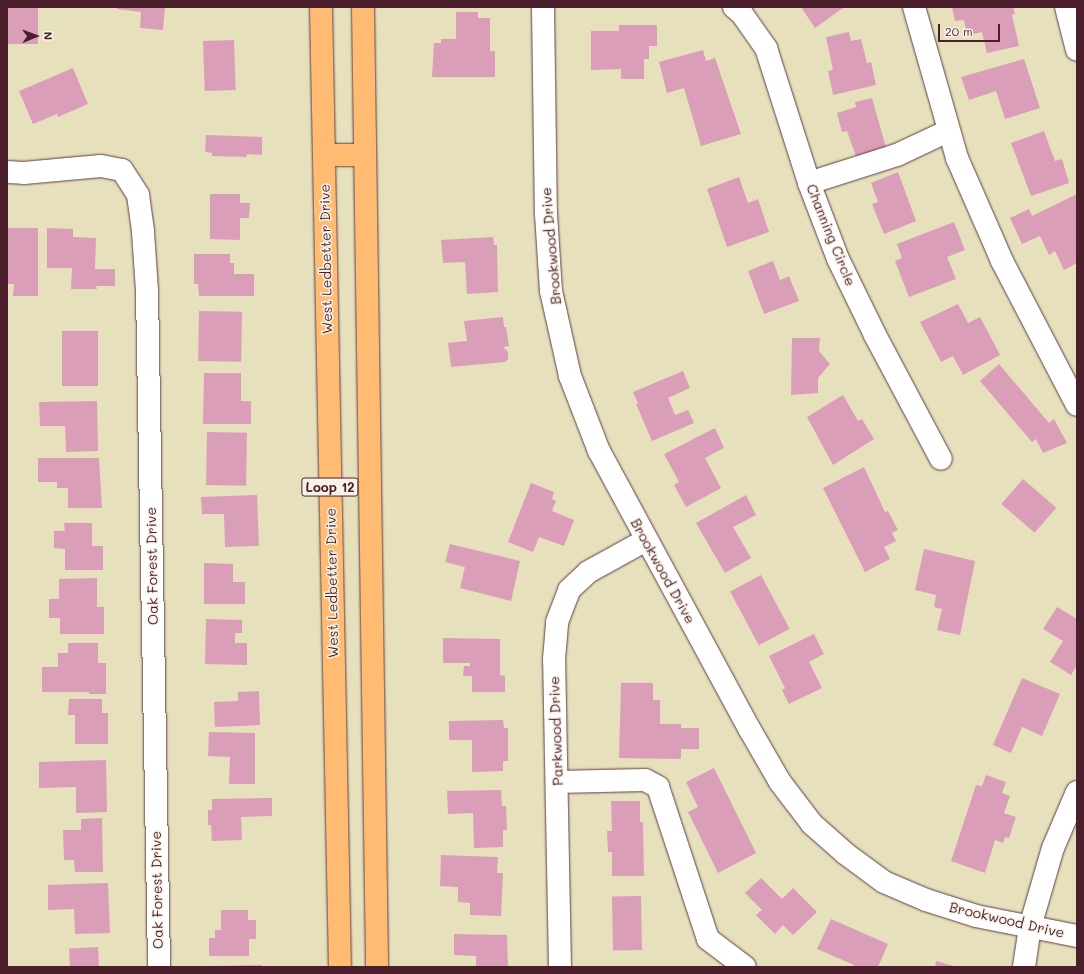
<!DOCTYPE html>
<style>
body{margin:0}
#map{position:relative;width:1084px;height:974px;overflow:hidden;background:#e6e0bd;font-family:Mali,sans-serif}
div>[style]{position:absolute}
.building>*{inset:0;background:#db9eb9;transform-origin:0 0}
.roads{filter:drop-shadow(0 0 1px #613c41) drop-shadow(0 0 1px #613c41)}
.minor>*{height:22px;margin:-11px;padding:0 11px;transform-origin:11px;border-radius:11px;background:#fff}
.major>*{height:22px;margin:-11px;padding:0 11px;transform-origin:11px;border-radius:11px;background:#febb71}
span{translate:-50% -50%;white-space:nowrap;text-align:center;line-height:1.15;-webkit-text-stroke:3px #f7f3e8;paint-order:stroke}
.shield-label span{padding:1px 3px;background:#f7f3e8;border:1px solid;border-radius:3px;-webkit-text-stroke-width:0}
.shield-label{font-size:13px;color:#4a1f2b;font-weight:700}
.street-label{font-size:14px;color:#4a1f2b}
.frame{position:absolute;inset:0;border:8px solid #4a1f2b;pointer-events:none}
.north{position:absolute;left:16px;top:16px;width:40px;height:40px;-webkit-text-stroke:3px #f7f3e8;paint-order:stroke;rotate:89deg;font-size:11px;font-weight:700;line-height:16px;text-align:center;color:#4a1f2b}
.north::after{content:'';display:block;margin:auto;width:14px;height:18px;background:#4a1f2b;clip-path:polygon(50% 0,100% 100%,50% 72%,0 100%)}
.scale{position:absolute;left:938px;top:24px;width:62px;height:18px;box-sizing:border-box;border:2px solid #4a1f2b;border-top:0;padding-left:5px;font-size:12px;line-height:14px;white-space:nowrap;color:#4a1f2b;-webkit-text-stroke:3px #f7f3e8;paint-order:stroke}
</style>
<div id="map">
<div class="building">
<div style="left:8px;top:7px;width:30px;height:37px"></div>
<div style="clip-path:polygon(117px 7px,165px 7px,163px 30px,140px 28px,141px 12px,117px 9px)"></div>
<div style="clip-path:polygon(801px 7px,843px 7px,843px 8px,815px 28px)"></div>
<div style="clip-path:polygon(952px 7px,1013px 7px,1015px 14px,1012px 15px,1019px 46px,987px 53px,982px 32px,967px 35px,964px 20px,955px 21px)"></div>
<div style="clip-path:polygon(456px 12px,478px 12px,478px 18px,490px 18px,490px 51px,495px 51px,495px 77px,432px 77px,434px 43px,441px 43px,441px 39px,456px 39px)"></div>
<div style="clip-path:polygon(619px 25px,657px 25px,657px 46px,649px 46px,649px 59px,644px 59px,644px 79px,621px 79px,621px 69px,591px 70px,591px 31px,619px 31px)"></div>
<div style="clip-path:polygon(849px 32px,851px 41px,861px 39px,867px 63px,871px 62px,876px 85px,833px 95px,828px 71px,833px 70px,826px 37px)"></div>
<div style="left:234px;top:40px;width:50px;height:31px;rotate:88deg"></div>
<div style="clip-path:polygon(703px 50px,706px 61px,715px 58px,741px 134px,701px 146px,684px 88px,667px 93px,659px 62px)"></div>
<div style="clip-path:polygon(1024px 59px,1040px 108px,1005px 119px,996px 91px,969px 100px,961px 77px)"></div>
<div style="clip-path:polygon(73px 68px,88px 104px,58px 117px,57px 114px,33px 124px,19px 91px)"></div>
<div style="clip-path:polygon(872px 98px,889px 158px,858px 162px,847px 131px,842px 132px,837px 113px,856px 107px,855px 102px)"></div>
<div style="clip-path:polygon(1044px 131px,1055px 161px,1062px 159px,1069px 183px,1031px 196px,1011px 143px)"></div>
<div style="clip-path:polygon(206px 135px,262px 137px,262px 155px,247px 154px,246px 157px,212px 156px,212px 153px,205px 152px)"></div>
<div style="clip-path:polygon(898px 172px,916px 221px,884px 234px,872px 204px,878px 202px,871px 183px)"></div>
<div style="clip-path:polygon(739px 177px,748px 203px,758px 199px,769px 232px,727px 247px,707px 189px)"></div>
<div style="clip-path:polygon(210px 194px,240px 194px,240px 203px,250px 203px,249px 218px,240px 218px,240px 240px,210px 239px)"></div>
<div style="clip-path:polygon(1077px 194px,1077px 263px,1064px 270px,1055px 251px,1049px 255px,1040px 236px,1022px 244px,1010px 218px,1029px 209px,1032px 216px)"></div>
<div style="clip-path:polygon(954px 222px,965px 250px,947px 257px,956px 279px,909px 297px,895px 261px,902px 258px,897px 244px)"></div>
<div style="clip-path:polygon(7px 228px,38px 228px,38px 296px,13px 296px,14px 284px,7px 284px)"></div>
<div style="clip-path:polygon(47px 228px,73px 229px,73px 237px,96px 238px,95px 269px,115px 269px,115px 286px,96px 286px,97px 289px,71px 289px,72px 268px,47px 268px)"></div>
<div style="clip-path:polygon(493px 237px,494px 245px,497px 245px,498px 292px,467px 294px,465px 262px,443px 263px,441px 240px)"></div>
<div style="clip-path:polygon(194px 254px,230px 254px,230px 263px,234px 263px,234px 274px,254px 274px,254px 296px,199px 296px,198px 284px,194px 284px)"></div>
<div style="clip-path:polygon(773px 261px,780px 280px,789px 276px,799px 301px,764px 314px,748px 271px)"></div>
<div style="clip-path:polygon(958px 304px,968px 323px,980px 317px,1000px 355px,963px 375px,953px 356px,941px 362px,920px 322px)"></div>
<div style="left:199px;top:311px;width:43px;height:50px;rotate:1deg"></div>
<div style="clip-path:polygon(503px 317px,504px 327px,506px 327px,509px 346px,503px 347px,508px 352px,508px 359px,505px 362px,451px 367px,448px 343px,467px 341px,464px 321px)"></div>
<div style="left:62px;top:331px;width:36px;height:55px"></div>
<div style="clip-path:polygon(792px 338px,820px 338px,819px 351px,830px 364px,818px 378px,818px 393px,791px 395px)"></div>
<div style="clip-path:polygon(999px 364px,1049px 423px,1054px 419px,1067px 443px,1043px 453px,1036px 439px,1032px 442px,980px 381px)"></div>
<div style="clip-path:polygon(683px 371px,690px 388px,668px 398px,675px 415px,688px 410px,694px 423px,652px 441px,636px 404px,638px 403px,633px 392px)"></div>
<div style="clip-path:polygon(204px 373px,241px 373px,241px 401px,251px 401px,251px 424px,203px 424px)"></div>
<div style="clip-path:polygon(843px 395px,858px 421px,862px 419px,874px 439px,833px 465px,807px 417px)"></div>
<div style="clip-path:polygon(97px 401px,98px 451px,66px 452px,65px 426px,40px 426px,39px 402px)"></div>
<div style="clip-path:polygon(715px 428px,724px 448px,705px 458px,721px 488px,686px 507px,674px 485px,679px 482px,664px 454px)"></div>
<div style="left:207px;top:432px;width:40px;height:53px;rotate:1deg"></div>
<div style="clip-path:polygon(38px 458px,99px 458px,102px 508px,68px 508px,68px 488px,57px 488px,57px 482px,38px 482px)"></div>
<div style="clip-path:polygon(864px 467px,885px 512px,888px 511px,898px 530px,892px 533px,896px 541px,884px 547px,890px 559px,865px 572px,823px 488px)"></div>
<div style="left:1023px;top:479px;width:44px;height:33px;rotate:41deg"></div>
<div style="clip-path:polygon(531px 483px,554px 492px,552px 499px,556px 501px,552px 511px,574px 520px,564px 546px,539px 537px,533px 552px,508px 542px)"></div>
<div style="clip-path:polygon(257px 495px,259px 546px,225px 547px,224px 514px,202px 514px,201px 497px)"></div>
<div style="clip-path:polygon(746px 495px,756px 515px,733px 527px,751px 558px,725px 573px,696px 523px)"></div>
<div style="clip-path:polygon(64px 523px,92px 523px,92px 546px,103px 546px,103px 570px,65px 570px,65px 549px,54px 548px,54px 531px,65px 531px)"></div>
<div style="clip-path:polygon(450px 544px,520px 561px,511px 601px,460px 588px,465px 567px,445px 562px)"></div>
<div style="clip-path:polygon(924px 549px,975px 561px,960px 635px,937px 630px,942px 609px,934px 607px,936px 595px,915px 590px)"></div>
<div style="clip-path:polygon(204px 563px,233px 564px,233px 582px,245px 582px,245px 604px,204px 604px)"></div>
<div style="left:761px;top:575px;width:61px;height:35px;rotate:62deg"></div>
<div style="clip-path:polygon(97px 578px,97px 607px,104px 607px,104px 634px,60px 634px,60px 618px,49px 618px,49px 599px,59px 599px,59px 579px)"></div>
<div style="clip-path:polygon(1057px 607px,1077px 619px,1077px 665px,1071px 675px,1050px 662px,1063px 641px,1043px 629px)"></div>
<div style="clip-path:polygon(206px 619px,242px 620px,242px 633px,235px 633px,235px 643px,247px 643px,247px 665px,205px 664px)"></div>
<div style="clip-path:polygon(814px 634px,824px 654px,809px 662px,822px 688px,789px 704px,782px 690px,785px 688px,769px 656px)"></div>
<div style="clip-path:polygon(443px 638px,500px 639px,500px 675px,505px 676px,505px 692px,472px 692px,472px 676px,463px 676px,464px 666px,470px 666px,470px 663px,443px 663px)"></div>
<div style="clip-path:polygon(68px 643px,98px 643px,98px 663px,106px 663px,106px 694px,89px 694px,89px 692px,42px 692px,42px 667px,58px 667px,58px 653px,68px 653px)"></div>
<div style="clip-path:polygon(1022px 678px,1060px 694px,1042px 736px,1022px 727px,1011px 753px,993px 745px)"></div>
<div style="clip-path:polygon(621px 683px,653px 683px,653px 700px,660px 700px,660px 724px,681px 724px,681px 728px,699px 728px,699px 749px,681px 749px,681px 759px,619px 758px)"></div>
<div style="clip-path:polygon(259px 691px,260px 725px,215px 727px,214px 702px,238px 701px,238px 692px)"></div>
<div style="clip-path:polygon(69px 699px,102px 699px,102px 713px,108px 713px,108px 744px,75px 744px,75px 715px,68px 715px)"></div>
<div style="clip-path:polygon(503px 720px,504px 728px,508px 728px,508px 761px,503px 761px,503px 771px,472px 772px,472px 740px,449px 740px,449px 721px)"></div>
<div style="clip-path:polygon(209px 732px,255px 733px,255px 784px,229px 784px,230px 757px,208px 756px)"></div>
<div style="clip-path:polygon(106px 760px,107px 812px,76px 813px,76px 787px,39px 788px,39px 762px)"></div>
<div style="clip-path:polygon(714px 768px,756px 853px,718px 873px,688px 812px,698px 807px,686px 782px)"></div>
<div style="clip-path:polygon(986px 775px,1006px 782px,1002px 793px,1010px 796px,1004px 813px,1016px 817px,1009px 838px,1005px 837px,1003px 843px,995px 840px,985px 873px,951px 861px,976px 785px,982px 786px)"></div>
<div style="clip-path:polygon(501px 790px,502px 806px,506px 806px,507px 830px,503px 830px,503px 847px,474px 848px,473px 813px,448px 814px,447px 791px)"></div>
<div style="clip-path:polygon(272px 798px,272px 816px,241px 817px,242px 840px,212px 841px,211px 825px,208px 825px,208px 810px,212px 810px,212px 799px)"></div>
<div style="clip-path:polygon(611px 801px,640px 801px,640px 822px,643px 822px,644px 876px,612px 876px,612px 852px,608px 852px,607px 831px,612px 831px)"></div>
<div style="clip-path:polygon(102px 818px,103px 872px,75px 872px,74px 860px,64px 860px,63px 830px,81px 830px,81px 819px)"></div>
<div style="clip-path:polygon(441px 855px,498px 857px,497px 873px,503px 873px,501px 916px,470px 915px,470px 903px,458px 902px,458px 887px,440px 886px)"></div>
<div style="clip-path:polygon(761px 878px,782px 899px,793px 888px,817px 912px,793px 935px,783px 925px,775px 934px,756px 915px,762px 910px,745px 893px)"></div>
<div style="clip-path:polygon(108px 883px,110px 933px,75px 934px,74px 909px,48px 910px,48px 885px)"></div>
<div style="left:641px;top:896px;width:54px;height:29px;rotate:89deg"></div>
<div style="clip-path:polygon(221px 910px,248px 910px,248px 920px,256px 920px,256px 939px,249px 939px,249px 956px,209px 956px,209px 938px,215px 938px,215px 930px,221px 930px)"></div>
<div style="clip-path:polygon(831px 919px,888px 944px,878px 967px,853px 967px,854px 965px,817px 949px)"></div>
<div style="clip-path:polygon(454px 934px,507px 935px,508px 967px,476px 967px,476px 956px,454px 955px)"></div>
<div style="left:98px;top:947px;width:20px;height:29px;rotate:87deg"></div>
<div style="clip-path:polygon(936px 961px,957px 967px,935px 967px)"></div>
<div style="clip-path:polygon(262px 965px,262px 967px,212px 967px,212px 966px)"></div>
</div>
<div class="roads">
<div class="minor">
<div style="left:543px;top:7px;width:207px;rotate:89.2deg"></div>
<div style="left:546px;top:214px;width:77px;rotate:86.3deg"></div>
<div style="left:551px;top:291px;width:87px;rotate:77.4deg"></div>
<div style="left:570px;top:376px;width:80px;rotate:68.9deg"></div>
<div style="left:599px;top:451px;width:317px;rotate:61.6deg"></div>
<div style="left:750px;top:730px;width:60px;rotate:60deg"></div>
<div style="left:780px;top:782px;width:53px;rotate:52.7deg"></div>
<div style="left:812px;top:824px;width:45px;rotate:41.4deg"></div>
<div style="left:846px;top:854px;width:47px;rotate:36.4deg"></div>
<div style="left:884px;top:882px;width:46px;rotate:23.2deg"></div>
<div style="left:926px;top:900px;width:52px;rotate:17.7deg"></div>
<div style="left:976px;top:916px;width:103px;rotate:11.2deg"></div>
<div style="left:734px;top:7px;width:11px;rotate:41deg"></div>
<div style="left:742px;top:14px;width:42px;rotate:54.8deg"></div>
<div style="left:766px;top:48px;width:142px;rotate:72.3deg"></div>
<div style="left:809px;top:183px;width:81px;rotate:69.1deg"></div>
<div style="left:838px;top:259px;width:85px;rotate:64deg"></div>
<div style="left:875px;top:335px;width:140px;rotate:62deg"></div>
<div style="left:914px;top:7px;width:157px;rotate:74.1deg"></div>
<div style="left:957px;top:158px;width:112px;rotate:66.4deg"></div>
<div style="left:1002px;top:261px;width:162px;rotate:62.5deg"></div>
<div style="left:1066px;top:7px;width:44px;rotate:75.7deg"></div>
<div style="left:7px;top:172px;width:17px;rotate:3deg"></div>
<div style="left:24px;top:173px;width:77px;rotate:-5.2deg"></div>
<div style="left:101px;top:166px;width:21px;rotate:11deg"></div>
<div style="left:122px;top:170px;width:30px;rotate:57deg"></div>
<div style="left:138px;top:195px;width:37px;rotate:82deg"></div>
<div style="left:143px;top:232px;width:59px;rotate:86.1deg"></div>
<div style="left:147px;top:291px;width:676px;rotate:88.98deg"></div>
<div style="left:809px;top:183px;width:92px;rotate:-17.7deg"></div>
<div style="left:897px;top:155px;width:56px;rotate:-25.2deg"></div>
<div style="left:557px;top:782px;width:88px;rotate:-1.3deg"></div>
<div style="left:645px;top:780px;width:15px;rotate:28deg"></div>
<div style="left:658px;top:787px;width:160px;rotate:71.8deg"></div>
<div style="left:708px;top:939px;width:46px;rotate:37.1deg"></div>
<div style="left:560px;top:967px;width:308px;rotate:-91.1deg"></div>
<div style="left:554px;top:659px;width:37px;rotate:-85deg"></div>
<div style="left:557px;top:622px;width:34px;rotate:-69deg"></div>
<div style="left:569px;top:590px;width:26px;rotate:-43deg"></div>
<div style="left:588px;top:572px;width:66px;rotate:-28.9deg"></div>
<div style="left:1024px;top:967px;width:40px;rotate:-81.5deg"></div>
<div style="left:1030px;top:927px;width:82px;rotate:-73.8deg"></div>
<div style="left:1053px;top:848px;width:61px;rotate:-66.8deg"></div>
</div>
<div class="major">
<div style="left:321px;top:7px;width:960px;rotate:88.87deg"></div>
<div style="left:363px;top:7px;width:960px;rotate:89.16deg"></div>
<div style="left:324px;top:155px;width:41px"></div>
</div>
</div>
<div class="shield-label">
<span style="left:330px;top:487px">Loop 12</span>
</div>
<div class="street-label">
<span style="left:831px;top:235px;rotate:68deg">Channing Circle</span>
<span style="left:551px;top:246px;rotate:-95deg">Brookwood Drive</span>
<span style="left:326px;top:259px;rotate:-91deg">West Ledbetter Drive</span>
<span style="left:152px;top:566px;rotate:-91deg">Oak Forest Drive</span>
<span style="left:663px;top:571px;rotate:61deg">Brookwood Drive</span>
<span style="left:332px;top:583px;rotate:-91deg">West Ledbetter Drive</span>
<span style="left:556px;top:731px;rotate:-92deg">Parkwood Drive</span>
<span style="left:157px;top:890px;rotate:-91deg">Oak Forest Drive</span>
<span style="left:1007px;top:920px;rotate:13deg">Brookwood Drive</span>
</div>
<div class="frame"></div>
<div class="north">N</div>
<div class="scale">20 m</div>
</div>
